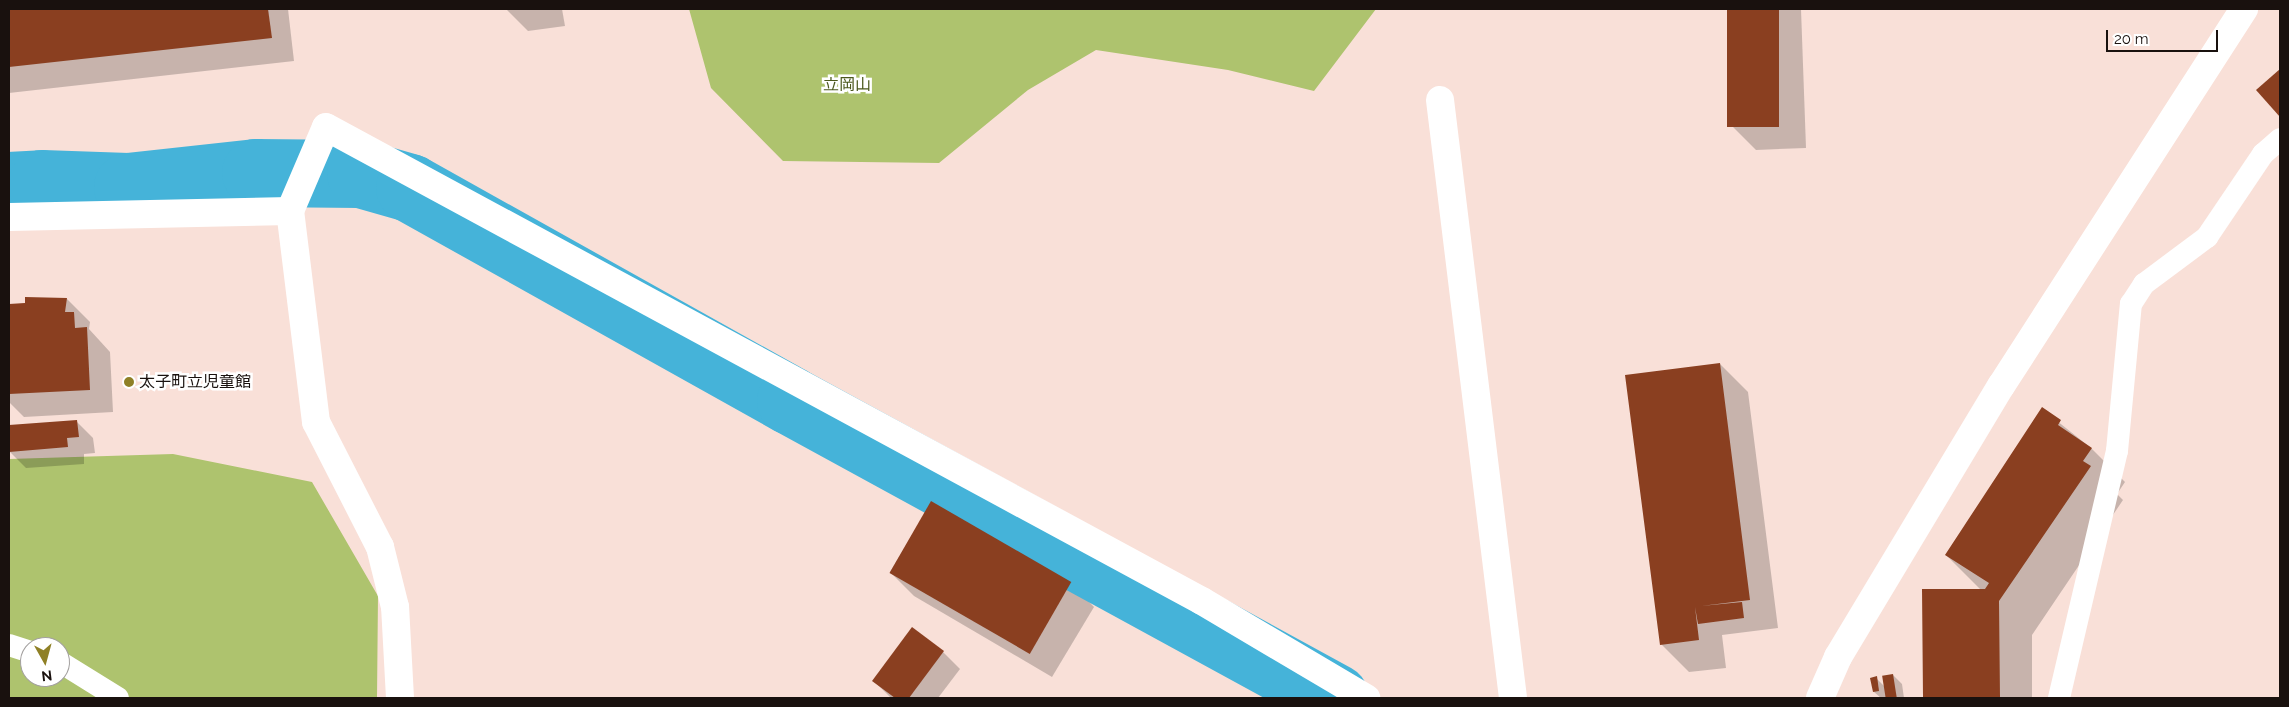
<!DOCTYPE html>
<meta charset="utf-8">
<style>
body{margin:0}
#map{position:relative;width:2289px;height:707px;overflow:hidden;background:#f9e0d8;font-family:Raleway,"Noto Sans JP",sans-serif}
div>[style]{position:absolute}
.forest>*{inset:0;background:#aec36e}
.shadow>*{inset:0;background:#0003}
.river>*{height:68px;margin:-34px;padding:0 34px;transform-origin:34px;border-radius:34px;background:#45b3d9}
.building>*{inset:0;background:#8a3f20;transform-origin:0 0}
.service>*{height:22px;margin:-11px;padding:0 11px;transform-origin:11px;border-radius:11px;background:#fff}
.minor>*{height:28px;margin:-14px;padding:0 14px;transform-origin:14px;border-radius:14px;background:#fff}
.tertiary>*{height:28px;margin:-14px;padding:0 14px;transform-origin:14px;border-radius:14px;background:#fff}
.dots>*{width:14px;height:14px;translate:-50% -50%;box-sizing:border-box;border:2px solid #fff;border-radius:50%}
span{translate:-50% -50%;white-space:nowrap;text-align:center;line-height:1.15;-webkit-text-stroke:5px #fff;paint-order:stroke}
.park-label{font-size:16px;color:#4c591d}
.poi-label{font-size:16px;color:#19110e}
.left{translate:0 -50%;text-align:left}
.frame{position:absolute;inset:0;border:10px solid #19110e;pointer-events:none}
.north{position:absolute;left:20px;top:637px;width:50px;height:50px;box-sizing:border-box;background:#fff;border:1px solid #a3a09f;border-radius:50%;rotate:173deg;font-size:14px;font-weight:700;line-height:20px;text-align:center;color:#19110e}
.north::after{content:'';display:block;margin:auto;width:18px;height:22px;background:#8f8026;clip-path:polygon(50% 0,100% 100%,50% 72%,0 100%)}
.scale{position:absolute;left:2106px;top:30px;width:112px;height:22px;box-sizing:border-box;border:2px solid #19110e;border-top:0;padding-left:6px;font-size:15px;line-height:18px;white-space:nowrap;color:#19110e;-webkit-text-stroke:4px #fff;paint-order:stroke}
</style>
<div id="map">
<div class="forest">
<div style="clip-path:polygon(689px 9px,1376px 9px,1314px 91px,1228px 70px,1096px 50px,1028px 90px,939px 163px,783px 161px,711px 88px)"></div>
<div style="clip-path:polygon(evenodd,173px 454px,312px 482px,378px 596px,377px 698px,9px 698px,9px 459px,173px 454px,30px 647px,60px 647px,60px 677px,30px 677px,30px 647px)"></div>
</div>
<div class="shadow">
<div style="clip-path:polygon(9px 9px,288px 9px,294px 61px,9px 93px)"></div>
<div style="clip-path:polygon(506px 9px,562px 9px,565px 26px,528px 31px)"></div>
<div style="clip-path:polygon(1728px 9px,1801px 9px,1806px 148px,1756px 150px,1732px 126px)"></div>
<div style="clip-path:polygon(67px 299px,90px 322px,89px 329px,110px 352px,113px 412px,24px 417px,9px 402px,9px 305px)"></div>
<div style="clip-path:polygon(1720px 364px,1748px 392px,1778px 628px,1722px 635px,1726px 668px,1689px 672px,1661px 644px)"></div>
<div style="clip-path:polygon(2042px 409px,2091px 448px,2125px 482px,2117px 494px,2123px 500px,2032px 635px,2032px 698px,1924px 698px,1923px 591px,1981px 590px,1946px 555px)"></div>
<div style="clip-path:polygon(76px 421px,93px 438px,95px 453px,84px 454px,84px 464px,26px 468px,9px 451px,9px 427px)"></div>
<div style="clip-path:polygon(932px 502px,1071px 583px,1094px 607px,1052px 677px,914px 596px,890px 572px)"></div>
<div style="clip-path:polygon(943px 652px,960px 669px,938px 698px,891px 698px,874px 681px)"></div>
<div style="clip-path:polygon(1893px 675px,1902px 684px,1904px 698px,1881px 698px,1874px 692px,1872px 679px,1876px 678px,1884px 686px)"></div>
</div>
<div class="river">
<div style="left:9px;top:186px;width:33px;rotate:-3deg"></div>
<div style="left:42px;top:184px;width:86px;rotate:2deg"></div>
<div style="left:128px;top:187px;width:129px;rotate:-6.2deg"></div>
<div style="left:256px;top:173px;width:105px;rotate:0.5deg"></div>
<div style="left:361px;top:174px;width:51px;rotate:15.9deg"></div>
<div style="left:410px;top:188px;width:436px;rotate:29.2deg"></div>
<div style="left:791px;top:401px;width:620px;rotate:28.63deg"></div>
</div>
<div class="building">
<div style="clip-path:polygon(9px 9px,268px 9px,272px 38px,9px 67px)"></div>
<div style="left:1727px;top:9px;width:52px;height:118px"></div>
<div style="clip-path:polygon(2280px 69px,2280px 117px,2256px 90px)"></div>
<div style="clip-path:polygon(25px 297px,67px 298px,65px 312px,74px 312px,75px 328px,87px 327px,90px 390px,9px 394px,9px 304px,25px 303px)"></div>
<div style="clip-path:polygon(1720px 363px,1750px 600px,1701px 606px,1742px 602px,1744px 618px,1698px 624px,1695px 607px,1699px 640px,1660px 645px,1625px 375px)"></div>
<div style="clip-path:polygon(2042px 407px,2061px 420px,2058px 425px,2092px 448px,2083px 461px,2091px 466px,1999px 601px,2000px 698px,1923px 698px,1922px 589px,1985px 589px,1989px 583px,1945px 555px)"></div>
<div style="clip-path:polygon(77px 420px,79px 437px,67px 438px,68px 447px,9px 452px,9px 425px)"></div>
<div style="left:931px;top:501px;width:162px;height:83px;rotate:30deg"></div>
<div style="clip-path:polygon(912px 627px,944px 651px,909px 698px,895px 698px,872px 681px)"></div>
<div style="left:1893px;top:674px;width:24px;height:11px;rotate:81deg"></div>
<div style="clip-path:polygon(1877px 676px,1879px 691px,1873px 692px,1870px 678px)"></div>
</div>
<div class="service">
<div style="left:9px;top:645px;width:22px;rotate:18deg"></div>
<div style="left:60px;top:662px;width:68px;rotate:31.8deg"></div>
<div style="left:2059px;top:698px;width:254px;rotate:-76.8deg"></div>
<div style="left:2117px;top:451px;width:148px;rotate:-84.6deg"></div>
<div style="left:2131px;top:304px;width:24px;rotate:-57deg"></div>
<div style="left:2144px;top:284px;width:79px;rotate:-36.7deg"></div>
<div style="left:2207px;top:237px;width:100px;rotate:-56deg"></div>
<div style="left:2263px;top:154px;width:23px;rotate:-41deg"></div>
</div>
<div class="minor">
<div style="left:1440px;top:100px;width:602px;rotate:83.04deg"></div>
<div style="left:9px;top:217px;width:281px;rotate:-1.2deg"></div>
<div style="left:400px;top:698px;width:91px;rotate:-93.1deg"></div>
<div style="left:395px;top:607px;width:62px;rotate:-104deg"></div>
<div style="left:380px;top:547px;width:140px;rotate:-117.1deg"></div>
<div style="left:316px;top:422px;width:213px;rotate:-97deg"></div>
<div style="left:290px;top:211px;width:91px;rotate:-66.8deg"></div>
<div style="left:326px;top:127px;width:996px;rotate:28.42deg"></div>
<div style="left:1202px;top:601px;width:191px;rotate:30.6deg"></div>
</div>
<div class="tertiary">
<div style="left:1820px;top:698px;width:45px;rotate:-66.3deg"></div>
<div style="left:1838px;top:657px;width:316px;rotate:-59deg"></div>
<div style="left:2001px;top:386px;width:449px;rotate:-57.2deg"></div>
</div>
<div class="dots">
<div style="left:129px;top:382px;background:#8f8026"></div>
</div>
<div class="park-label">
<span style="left:847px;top:85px">立岡山</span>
</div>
<div class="poi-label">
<span class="left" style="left:139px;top:382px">太子町立児童館</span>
</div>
<div class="frame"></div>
<div class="north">N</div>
<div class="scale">20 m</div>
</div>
